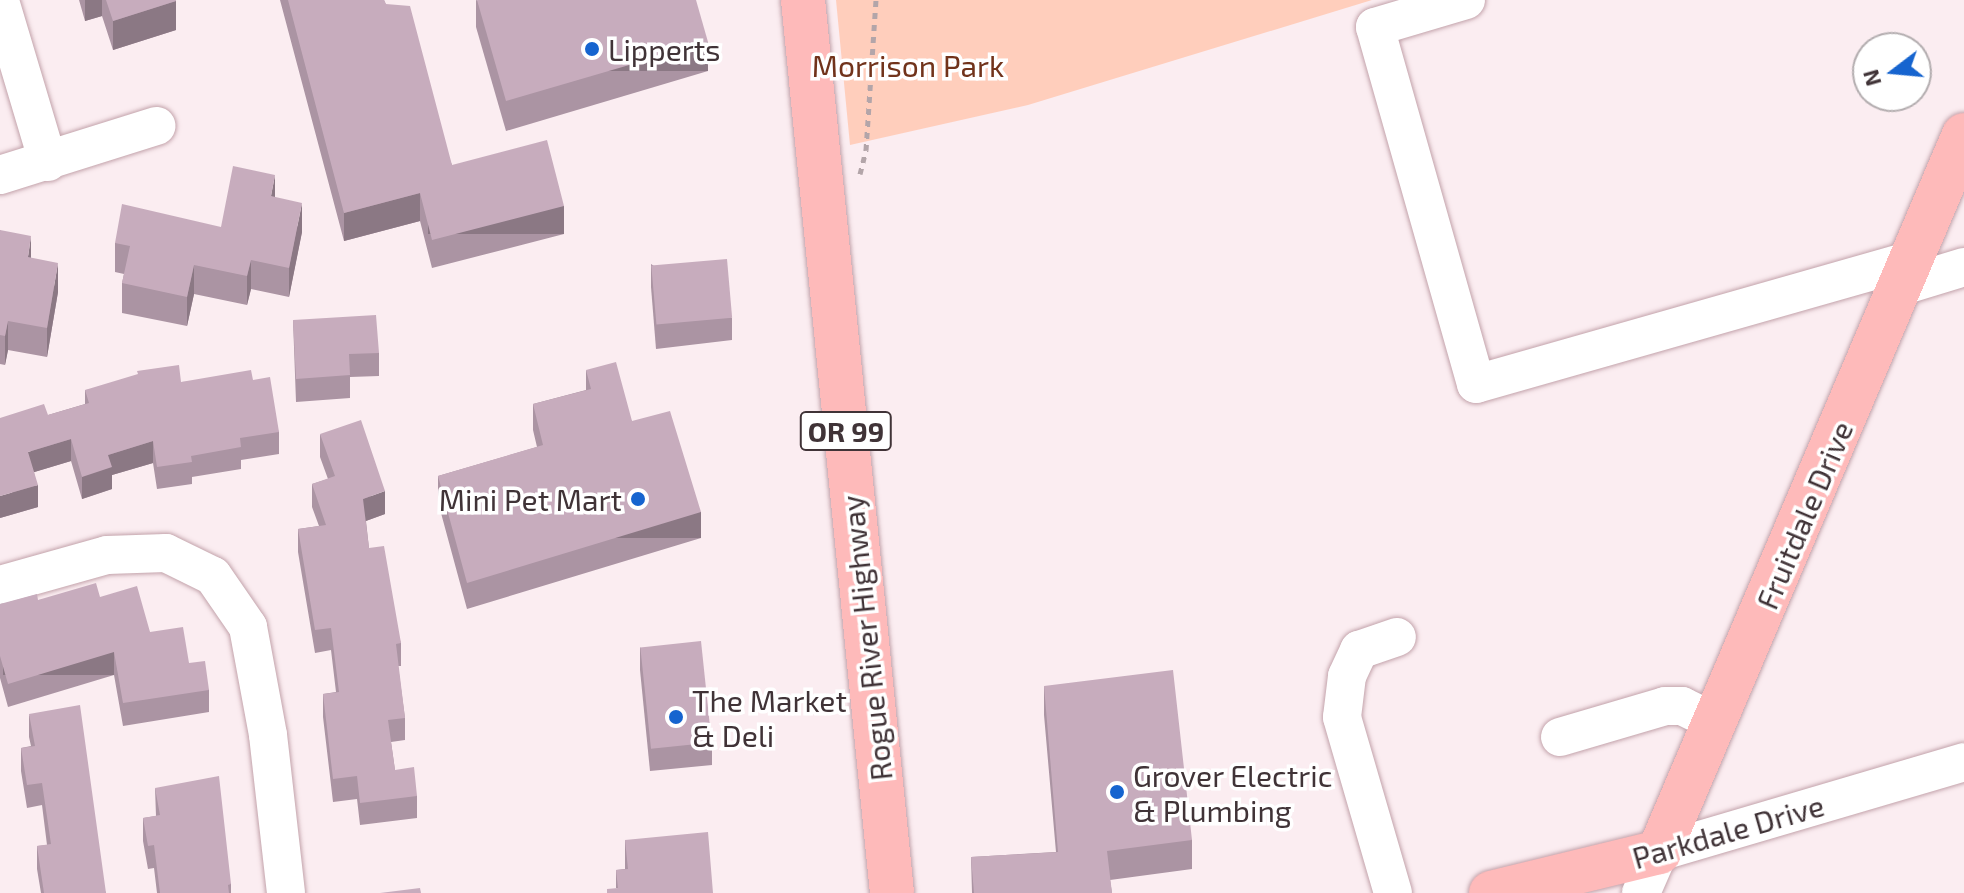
<!DOCTYPE html>
<style>
body{margin:0}
#map{position:relative;width:1964px;height:893px;overflow:hidden;background:#fbedf1;font-family:"Exo 2",sans-serif}
div>[style]{position:absolute}
.green>*{inset:0;background:#ffcebc}
.path>*{height:5px;margin-top:-2.5px;transform-origin:0;background:repeating-linear-gradient(90deg,#b3a5a9 0 6px,transparent 0 12px)}
.roads{filter:drop-shadow(0 0 2px #c3a3ab) drop-shadow(0 0 2px #c3a3ab)}
.minor>*{height:38px;margin:-19px;padding:0 19px;transform-origin:19px;border-radius:19px;background:#fff}
.major>*{height:44px;margin:-22px;padding:0 22px;transform-origin:22px;border-radius:22px;background:#febaba}
.wall>*{inset:0;background:#ab94a3}
.shaded-wall>*{inset:0;background:#8b7884;transform-origin:0 0}
.building>*{inset:0;background:#c7acbd;transform-origin:0 0}
.dots>*{width:22px;height:22px;translate:-50% -50%;box-sizing:border-box;border:4px solid #fff;border-radius:50%}
span{translate:-50% -50%;white-space:nowrap;text-align:center;line-height:1.15;-webkit-text-stroke:7px #fff;paint-order:stroke}
.shield-label span{padding:2px 6px;background:#fff;border:2px solid;border-radius:6px;-webkit-text-stroke-width:0}
.shield-label{font-size:28px;color:#403337;font-weight:700}
.poi-label{font-size:30px;color:#403337}
.left{translate:0 -50%;text-align:left}
.right{translate:-100% -50%;text-align:right}
.park-label{font-size:30px;color:#71331b}
.street-label{font-size:30px;color:#403337}
.north{position:absolute;left:1852px;top:32px;width:80px;height:80px;box-sizing:border-box;background:#fff;border:2px solid #b3adaf;border-radius:50%;rotate:254deg;font-size:22px;font-weight:700;line-height:32px;text-align:center;color:#403337}
.north::after{content:'';display:block;margin:auto;width:28px;height:36px;background:#1664cf;clip-path:polygon(50% 0,100% 100%,50% 72%,0 100%)}
</style>
<div id="map">
<div class="green">
<div style="clip-path:polygon(836px 0,1372px 0,1028px 105px,850px 145px)"></div>
</div>
<div class="path">
<div style="left:860px;top:174px;width:25px;rotate:-76deg"></div>
<div style="left:866px;top:150px;width:150px;rotate:-86.2deg"></div>
</div>
<div class="roads">
<div class="minor">
<div style="left:1466px;top:0;width:95px;rotate:163.5deg"></div>
<div style="left:1375px;top:27px;width:371px;rotate:74.2deg"></div>
<div style="left:1476px;top:384px;width:452px;rotate:-15.9deg"></div>
<div style="left:0;top:1px;width:168px;rotate:73.4deg"></div>
<div style="left:0;top:175px;width:164px;rotate:-17.4deg"></div>
<div style="left:1902px;top:286px;width:65px;rotate:-17deg"></div>
<div style="left:0;top:585px;width:111px;rotate:-15.7deg"></div>
<div style="left:107px;top:555px;width:59px;rotate:-1.9deg"></div>
<div style="left:166px;top:553px;width:52px;rotate:26.1deg"></div>
<div style="left:213px;top:576px;width:62px;rotate:55.5deg"></div>
<div style="left:248px;top:627px;width:110px;rotate:79.5deg"></div>
<div style="left:268px;top:735px;width:159px;rotate:83.5deg"></div>
<div style="left:1560px;top:737px;width:109px;rotate:-16.4deg"></div>
<div style="left:1665px;top:706px;width:17px"></div>
<div style="left:1682px;top:706px;width:37px;rotate:26deg"></div>
<div style="left:1393px;top:893px;width:183px;rotate:-106.2deg"></div>
<div style="left:1342px;top:717px;width:41px;rotate:-83deg"></div>
<div style="left:1347px;top:676px;width:29px;rotate:-65deg"></div>
<div style="left:1359px;top:650px;width:40px;rotate:-18.9deg"></div>
<div style="left:1641px;top:893px;width:45px;rotate:-66.3deg"></div>
<div style="left:1659px;top:852px;width:318px;rotate:-16.4deg"></div>
</div>
<div class="major">
<div style="left:803px;top:0;width:897px;rotate:84.31deg"></div>
<div style="left:1491px;top:893px;width:173px;rotate:-13.7deg"></div>
<div style="left:1659px;top:852px;width:779px;rotate:-66.96deg"></div>
</div>
</div>
<div class="wall">
<div style="clip-path:polygon(79px 0,176px 0,176px 30px,113px 50px,102px 16px,85px 21px)"></div>
<div style="clip-path:polygon(280px 0,384px 0,452px 165px,564px 234px,432px 268px,420px 221px,344px 241px)"></div>
<div style="clip-path:polygon(476px 0,708px 71px,506px 131px,476px 27px)"></div>
<div style="clip-path:polygon(275px 197px,302px 232px,289px 297px,251px 289px,247px 305px,194px 294px,187px 326px,122px 313px,122px 283px,124px 274px,115px 272px,115px 243px,221px 227px)"></div>
<div style="clip-path:polygon(0 230px,31px 258px,58px 292px,47px 357px,8px 350px,5px 365px,0 364px)"></div>
<div style="clip-path:polygon(651px 264px,732px 318px,732px 340px,656px 349px,651px 287px)"></div>
<div style="clip-path:polygon(293px 320px,379px 353px,379px 376px,350px 377px,350px 398px,296px 402px)"></div>
<div style="clip-path:polygon(586px 370px,632px 421px,701px 538px,467px 609px,438px 502px,438px 476px,537px 447px,533px 430px,533px 404px,586px 390px)"></div>
<div style="clip-path:polygon(253px 380px,279px 432px,279px 454px,241px 460px,241px 469px,192px 477px,192px 484px,157px 489px,153px 463px,112px 475px,112px 489px,82px 499px,71px 461px,34px 472px,38px 507px,0 518px,48px 415px,85px 404px,85px 390px,181px 382px)"></div>
<div style="clip-path:polygon(320px 434px,385px 514px,366px 521px,369px 548px,401px 643px,401px 666px,398px 666px,405px 718px,405px 740px,391px 742px,395px 770px,417px 796px,417px 818px,360px 825px,357px 799px,333px 802px,323px 717px,323px 694px,336px 692px,331px 650px,315px 653px,298px 552px,298px 529px,319px 526px,312px 507px,312px 484px,328px 479px,320px 457px)"></div>
<div style="clip-path:polygon(100px 597px,150px 632px,189px 663px,209px 690px,209px 712px,123px 726px,114px 675px,8px 707px,0 678px,0 604px,38px 600px)"></div>
<div style="clip-path:polygon(640px 647px,712px 742px,712px 765px,650px 771px,640px 670px)"></div>
<div style="clip-path:polygon(1044px 686px,1192px 840px,1192px 869px,1110px 880px,1112px 893px,972px 893px,971px 857px,1056px 852px,1044px 715px)"></div>
<div style="clip-path:polygon(29px 714px,106px 893px,41px 893px,37px 869px,37px 846px,47px 845px,42px 805px,27px 808px,21px 771px,21px 748px,31px 746px,29px 737px)"></div>
<div style="clip-path:polygon(155px 788px,231px 884px,231px 893px,157px 893px,154px 868px,148px 869px,143px 841px,143px 818px,156px 816px)"></div>
<div style="clip-path:polygon(625px 840px,713px 893px,616px 888px,616px 870px,625px 869px)"></div>
</div>
<div class="shaded-wall">
<div style="clip-path:polygon(85px 0,102px 0,102px 16px,85px 21px)"></div>
<div style="clip-path:polygon(176px 1px,176px 30px,113px 50px,113px 21px)"></div>
<div style="left:708px;top:42px;width:29px;height:210px;rotate:90deg"></div>
<div style="clip-path:polygon(275px 175px,275px 204px,271px 196px)"></div>
<div style="clip-path:polygon(420px 193px,420px 221px,344px 241px,344px 213px)"></div>
<div style="clip-path:polygon(302px 203px,302px 232px,289px 297px,289px 268px)"></div>
<div style="left:564px;top:206px;width:28px;height:136px;rotate:90deg"></div>
<div style="clip-path:polygon(31px 236px,31px 265px,28px 257px)"></div>
<div style="clip-path:polygon(251px 260px,251px 289px,247px 305px,247px 276px)"></div>
<div style="clip-path:polygon(58px 263px,58px 292px,47px 357px,47px 328px)"></div>
<div style="clip-path:polygon(194px 265px,194px 294px,187px 326px,187px 297px)"></div>
<div style="clip-path:polygon(8px 321px,8px 350px,5px 365px,5px 336px)"></div>
<div style="clip-path:polygon(71px 439px,71px 461px,28px 474px,28px 452px)"></div>
<div style="clip-path:polygon(153px 441px,153px 463px,112px 475px,112px 489px,82px 499px,82px 477px,108px 455px)"></div>
<div style="clip-path:polygon(38px 485px,38px 507px,0 518px,0 496px)"></div>
<div style="clip-path:polygon(385px 491px,385px 514px,363px 522px,363px 499px)"></div>
<div style="left:701px;top:512px;width:26px;height:245px;rotate:90deg"></div>
<div style="left:114px;top:652px;width:23px;height:111px;rotate:90deg"></div>
</div>
<div class="building">
<div style="clip-path:polygon(106px 0,176px 0,176px 1px,113px 21px)"></div>
<div style="clip-path:polygon(288px 0,384px 0,386px 4px,410px 6px,452px 165px,547px 140px,564px 206px,432px 240px,420px 193px,344px 213px)"></div>
<div style="clip-path:polygon(477px 0,696px 0,708px 42px,506px 101px)"></div>
<div style="clip-path:polygon(233px 166px,275px 175px,271px 196px,302px 203px,289px 268px,251px 260px,247px 276px,194px 265px,187px 297px,122px 283px,130px 246px,115px 243px,122px 204px,221px 227px)"></div>
<div style="clip-path:polygon(0 230px,31px 236px,28px 257px,58px 263px,47px 328px,8px 321px,5px 336px,0 335px)"></div>
<div style="left:727px;top:259px;width:59px;height:76px;rotate:85deg"></div>
<div style="clip-path:polygon(376px 315px,379px 353px,349px 354px,350px 375px,296px 379px,293px 320px)"></div>
<div style="clip-path:polygon(616px 362px,632px 421px,670px 411px,701px 512px,467px 583px,438px 476px,543px 445px,533px 404px,591px 389px,586px 370px)"></div>
<div style="clip-path:polygon(179px 365px,181px 382px,251px 370px,253px 380px,270px 377px,279px 432px,240px 438px,241px 447px,191px 456px,192px 462px,157px 467px,153px 441px,108px 455px,112px 467px,82px 477px,71px 439px,28px 452px,38px 485px,0 496px,0 418px,44px 404px,48px 415px,89px 403px,85px 390px,138px 374px,137px 371px)"></div>
<div style="clip-path:polygon(361px 420px,385px 491px,363px 499px,369px 548px,384px 546px,401px 643px,396px 644px,405px 718px,388px 720px,395px 770px,414px 767px,417px 796px,360px 803px,357px 776px,333px 779px,323px 694px,339px 692px,331px 628px,315px 630px,298px 529px,326px 525px,312px 484px,335px 476px,320px 434px)"></div>
<div style="clip-path:polygon(96px 583px,100px 597px,137px 586px,150px 632px,183px 627px,189px 663px,205px 661px,209px 690px,123px 703px,114px 652px,8px 684px,0 656px,0 604px,37px 594px,38px 600px)"></div>
<div style="left:701px;top:641px;width:102px;height:61px;rotate:84deg"></div>
<div style="clip-path:polygon(1173px 670px,1192px 840px,1107px 851px,1112px 893px,974px 893px,971px 857px,1058px 852px,1044px 686px)"></div>
<div style="clip-path:polygon(80px 705px,106px 893px,44px 893px,37px 846px,51px 844px,42px 783px,27px 785px,21px 748px,35px 746px,29px 714px)"></div>
<div style="clip-path:polygon(219px 776px,231px 884px,228px 885px,229px 893px,160px 893px,154px 845px,148px 846px,143px 818px,160px 815px,155px 788px)"></div>
<div style="clip-path:polygon(708px 832px,713px 893px,607px 893px,607px 889px,618px 888px,616px 870px,628px 869px,625px 840px)"></div>
<div style="clip-path:polygon(420px 888px,421px 893px,380px 893px)"></div>
</div>
<div class="dots">
<div style="left:592px;top:49px;background:#1664cf"></div>
<div style="left:638px;top:499px;background:#1664cf"></div>
<div style="left:676px;top:717px;background:#1664cf"></div>
<div style="left:1117px;top:792px;background:#1664cf"></div>
</div>
<div class="shield-label">
<span style="left:846px;top:431px">OR 99</span>
</div>
<div class="poi-label">
<span class="left" style="left:608px;top:49px">Lipperts</span>
<span class="right" style="left:622px;top:499px">Mini Pet Mart</span>
<span class="left" style="left:692px;top:717px">The Market<br>&amp; Deli</span>
<span class="left" style="left:1133px;top:792px">Grover Electric<br>&amp; Plumbing</span>
</div>
<div class="park-label">
<span style="left:908px;top:65px">Morrison Park</span>
</div>
<div class="street-label">
<span style="left:1804px;top:515px;rotate:-67deg">Fruitdale Drive</span>
<span style="left:866px;top:638px;rotate:-96deg">Rogue River Highway</span>
<span style="left:1728px;top:831px;rotate:-16deg">Parkdale Drive</span>
</div>
<div class="north">N</div>
</div>
